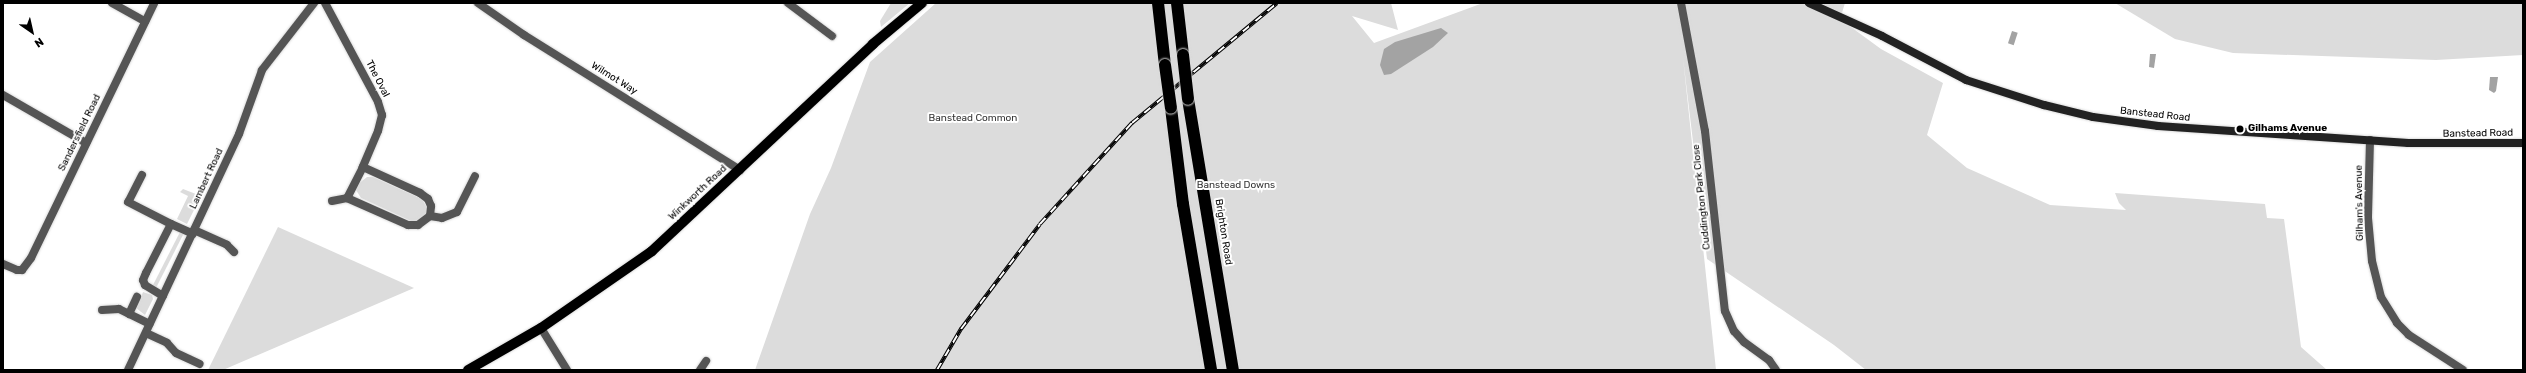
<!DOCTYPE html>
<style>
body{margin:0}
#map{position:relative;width:2526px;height:373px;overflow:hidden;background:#fff;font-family:Rubik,sans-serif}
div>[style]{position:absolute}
.green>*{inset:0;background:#dcdcdc;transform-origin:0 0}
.water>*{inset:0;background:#a3a3a3;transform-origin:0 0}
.roads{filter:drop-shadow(0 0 1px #dbdbdb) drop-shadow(0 0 1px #dbdbdb)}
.street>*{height:8px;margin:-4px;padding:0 4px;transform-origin:4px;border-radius:4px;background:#555}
.secondary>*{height:8px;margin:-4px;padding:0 4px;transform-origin:4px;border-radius:4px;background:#222}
.primary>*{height:10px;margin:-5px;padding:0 5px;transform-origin:5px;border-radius:5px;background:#000}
.highway>*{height:12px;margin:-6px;padding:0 6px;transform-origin:6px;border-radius:6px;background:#000}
.rail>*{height:4px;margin-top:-2px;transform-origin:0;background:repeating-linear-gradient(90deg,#fff 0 8px,#000 0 16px);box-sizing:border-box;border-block:1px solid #000}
.bridges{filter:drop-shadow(0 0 1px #dbdbdb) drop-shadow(0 0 1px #dbdbdb)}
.highway-bridge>*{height:12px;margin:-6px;padding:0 6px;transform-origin:6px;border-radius:6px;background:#000}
.dots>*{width:11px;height:11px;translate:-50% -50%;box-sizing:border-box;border:2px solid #fff;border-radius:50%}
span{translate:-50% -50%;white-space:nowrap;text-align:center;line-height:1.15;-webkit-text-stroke:4px #fff;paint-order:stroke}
.street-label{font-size:10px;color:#000}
.park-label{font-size:10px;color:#333}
.poi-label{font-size:10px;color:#000;font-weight:700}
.left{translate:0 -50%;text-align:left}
.frame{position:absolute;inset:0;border:4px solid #000;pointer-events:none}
.north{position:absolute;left:12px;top:12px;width:40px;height:40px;-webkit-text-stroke:3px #fff;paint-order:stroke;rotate:146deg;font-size:11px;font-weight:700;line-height:16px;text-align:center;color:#000}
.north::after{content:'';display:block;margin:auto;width:14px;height:18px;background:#000;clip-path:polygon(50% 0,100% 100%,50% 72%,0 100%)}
</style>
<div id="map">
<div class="green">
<div style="clip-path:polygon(891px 3px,910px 3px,881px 27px,880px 21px)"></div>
<div style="clip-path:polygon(936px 3px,1391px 3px,1398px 30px,1352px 16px,1374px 43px,1483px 3px,1845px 3px,1840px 19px,1881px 49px,1943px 83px,1927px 135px,1967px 168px,2050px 205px,2126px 210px,2119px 203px,2115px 193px,2265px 204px,2267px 218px,2284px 219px,2301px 347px,2327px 370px,1866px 370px,1834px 345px,1707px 259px,1683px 58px,1716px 370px,755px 370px,810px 214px,831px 168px,870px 62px)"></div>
<div style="clip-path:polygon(2115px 3px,2523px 3px,2523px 55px,2436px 60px,2233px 53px,2175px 39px)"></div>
<div style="clip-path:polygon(367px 177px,373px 177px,422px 199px,427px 208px,426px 214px,417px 221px,411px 221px,361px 198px,356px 190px,358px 184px)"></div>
<div style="clip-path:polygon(183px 189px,201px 196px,187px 224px,177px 219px,188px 196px,180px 192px)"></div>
<div style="clip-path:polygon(278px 227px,414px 288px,223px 370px,208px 370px)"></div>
<div style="left:180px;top:232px;width:4px;height:60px;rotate:27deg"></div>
<div style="clip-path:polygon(143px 292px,152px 295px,153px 299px,145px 315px,136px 308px)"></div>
</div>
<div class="water">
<div style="clip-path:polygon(1441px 28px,1448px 33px,1433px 47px,1391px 74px,1384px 75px,1380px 65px,1384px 49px,1395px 42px)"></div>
<div style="left:2012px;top:31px;width:6px;height:13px;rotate:18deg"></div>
<div style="clip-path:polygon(2150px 54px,2156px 54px,2154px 68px,2149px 67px)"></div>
<div style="clip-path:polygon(2490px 77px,2498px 77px,2496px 91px,2494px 93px,2489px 90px)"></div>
</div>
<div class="roads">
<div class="street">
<div style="left:112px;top:3px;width:38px;rotate:29deg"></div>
<div style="left:325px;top:3px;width:112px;rotate:61.8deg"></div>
<div style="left:378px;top:102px;width:14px;rotate:73deg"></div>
<div style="left:382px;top:115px;width:16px;rotate:104deg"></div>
<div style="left:378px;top:131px;width:39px;rotate:113deg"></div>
<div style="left:363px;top:167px;width:35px;rotate:117deg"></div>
<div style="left:478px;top:3px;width:56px;rotate:34.8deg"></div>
<div style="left:524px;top:35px;width:255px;rotate:32deg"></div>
<div style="left:788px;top:3px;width:55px;rotate:36.9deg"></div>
<div style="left:1681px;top:3px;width:130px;rotate:79.4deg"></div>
<div style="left:1705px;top:131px;width:181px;rotate:83.7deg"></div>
<div style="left:1725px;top:311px;width:22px;rotate:66deg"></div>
<div style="left:1734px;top:331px;width:15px;rotate:48deg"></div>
<div style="left:1744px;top:342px;width:31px;rotate:36deg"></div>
<div style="left:1769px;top:360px;width:12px;rotate:55deg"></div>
<div style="left:3px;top:95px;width:96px;rotate:30deg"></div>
<div style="left:2370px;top:140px;width:78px;rotate:91.5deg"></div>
<div style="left:2368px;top:218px;width:43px;rotate:84.7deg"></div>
<div style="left:2372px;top:261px;width:37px;rotate:76deg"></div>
<div style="left:2381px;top:297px;width:31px;rotate:58deg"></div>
<div style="left:2397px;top:323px;width:17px;rotate:45deg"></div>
<div style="left:2409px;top:335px;width:64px;rotate:32.9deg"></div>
<div style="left:142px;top:175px;width:30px;rotate:117deg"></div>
<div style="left:128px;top:202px;width:48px;rotate:27.1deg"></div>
<div style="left:332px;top:201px;width:15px;rotate:-11deg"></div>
<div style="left:347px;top:198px;width:67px;rotate:23.9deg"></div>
<div style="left:408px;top:225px;width:10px"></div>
<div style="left:418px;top:225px;width:15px;rotate:-37deg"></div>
<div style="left:430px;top:216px;width:10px;rotate:-84deg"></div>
<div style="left:431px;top:206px;width:8px;rotate:-113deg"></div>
<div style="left:428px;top:199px;width:10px;rotate:-143deg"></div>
<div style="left:420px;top:193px;width:63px;rotate:-155.5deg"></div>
<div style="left:430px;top:216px;width:12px;rotate:9deg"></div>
<div style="left:442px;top:218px;width:16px;rotate:-22deg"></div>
<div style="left:457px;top:212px;width:40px;rotate:-63.4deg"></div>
<div style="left:194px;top:230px;width:36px;rotate:24deg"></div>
<div style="left:227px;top:245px;width:10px;rotate:45deg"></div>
<div style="left:3px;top:264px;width:15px;rotate:23deg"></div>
<div style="left:17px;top:270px;width:5px"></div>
<div style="left:22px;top:270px;width:15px;rotate:-53deg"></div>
<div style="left:31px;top:258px;width:283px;rotate:-64.2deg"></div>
<div style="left:163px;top:296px;width:21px;rotate:-149deg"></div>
<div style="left:145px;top:285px;width:5px;rotate:-112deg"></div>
<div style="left:143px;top:280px;width:8px;rotate:-67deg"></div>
<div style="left:146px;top:273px;width:55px;rotate:-63deg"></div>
<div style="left:171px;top:224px;width:24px;rotate:24deg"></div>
<div style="left:102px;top:310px;width:17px;rotate:-3deg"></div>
<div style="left:119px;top:309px;width:34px;rotate:26deg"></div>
<div style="left:129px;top:314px;width:19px;rotate:-65deg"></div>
<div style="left:541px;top:328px;width:49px;rotate:58.2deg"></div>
<div style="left:146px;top:333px;width:23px;rotate:25deg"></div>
<div style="left:167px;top:343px;width:13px;rotate:48deg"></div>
<div style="left:176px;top:353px;width:26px;rotate:25deg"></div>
<div style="left:128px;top:370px;width:261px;rotate:-64.8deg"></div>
<div style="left:239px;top:134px;width:68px;rotate:-70.2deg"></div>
<div style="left:262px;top:70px;width:85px;rotate:-52.2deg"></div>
<div style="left:700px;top:370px;width:11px;rotate:-56deg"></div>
</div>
<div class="secondary">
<div style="left:1809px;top:3px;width:80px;rotate:24.3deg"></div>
<div style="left:1882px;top:36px;width:95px;rotate:27.6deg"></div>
<div style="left:1966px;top:80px;width:82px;rotate:17.8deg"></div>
<div style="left:2044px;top:105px;width:50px;rotate:13.8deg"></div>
<div style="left:2093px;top:117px;width:66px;rotate:7.9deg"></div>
<div style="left:2158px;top:126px;width:251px;rotate:3.9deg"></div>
<div style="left:2408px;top:143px;width:115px"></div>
</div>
<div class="primary">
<div style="left:468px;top:370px;width:84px;rotate:-29.9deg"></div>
<div style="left:541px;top:328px;width:135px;rotate:-34.7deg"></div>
<div style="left:652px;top:251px;width:303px;rotate:-43.1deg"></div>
<div style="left:873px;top:44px;width:64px;rotate:-39.9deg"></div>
</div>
<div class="highway">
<div style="left:1158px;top:3px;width:62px;rotate:83.6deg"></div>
<div style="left:1177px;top:3px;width:52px;rotate:83.4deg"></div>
<div style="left:1188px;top:99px;width:275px;rotate:80.6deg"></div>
<div style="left:1171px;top:108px;width:97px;rotate:82.9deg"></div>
<div style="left:1183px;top:204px;width:168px;rotate:80.4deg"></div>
</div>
</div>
<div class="rail">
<div style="left:937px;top:370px;width:48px;rotate:-59.7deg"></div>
<div style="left:961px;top:329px;width:131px;rotate:-53deg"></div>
<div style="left:1040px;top:224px;width:137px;rotate:-47.7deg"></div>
<div style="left:1132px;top:123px;width:188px;rotate:-39.6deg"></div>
</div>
<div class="bridges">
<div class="highway-bridge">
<div style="left:1183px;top:55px;width:44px;rotate:83.5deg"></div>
<div style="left:1165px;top:65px;width:43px;rotate:82.1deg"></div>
</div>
</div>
<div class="dots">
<div style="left:2240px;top:129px;background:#000"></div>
</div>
<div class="street-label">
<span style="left:377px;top:79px;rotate:63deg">The Oval</span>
<span style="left:614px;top:79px;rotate:32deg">Wilmot Way</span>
<span style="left:2155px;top:115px;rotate:6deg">Banstead Road</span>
<span style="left:80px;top:133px;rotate:-64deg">Sandersfield Road</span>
<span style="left:2478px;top:134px;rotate:-1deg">Banstead Road</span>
<span style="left:207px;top:179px;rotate:-65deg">Lambert Road</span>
<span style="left:698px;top:193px;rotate:-43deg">Winkworth Road</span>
<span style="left:1702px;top:197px;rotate:-96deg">Cuddington Park Close</span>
<span style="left:2360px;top:203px;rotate:-91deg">Gilham's Avenue</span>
<span style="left:1223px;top:232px;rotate:81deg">Brighton Road</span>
</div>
<div class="park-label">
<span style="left:973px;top:119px">Banstead Common</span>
<span style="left:1236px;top:186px">Banstead Downs</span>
</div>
<div class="poi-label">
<span class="left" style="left:2248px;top:129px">Gilhams Avenue</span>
</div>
<div class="frame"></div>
<div class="north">N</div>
</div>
